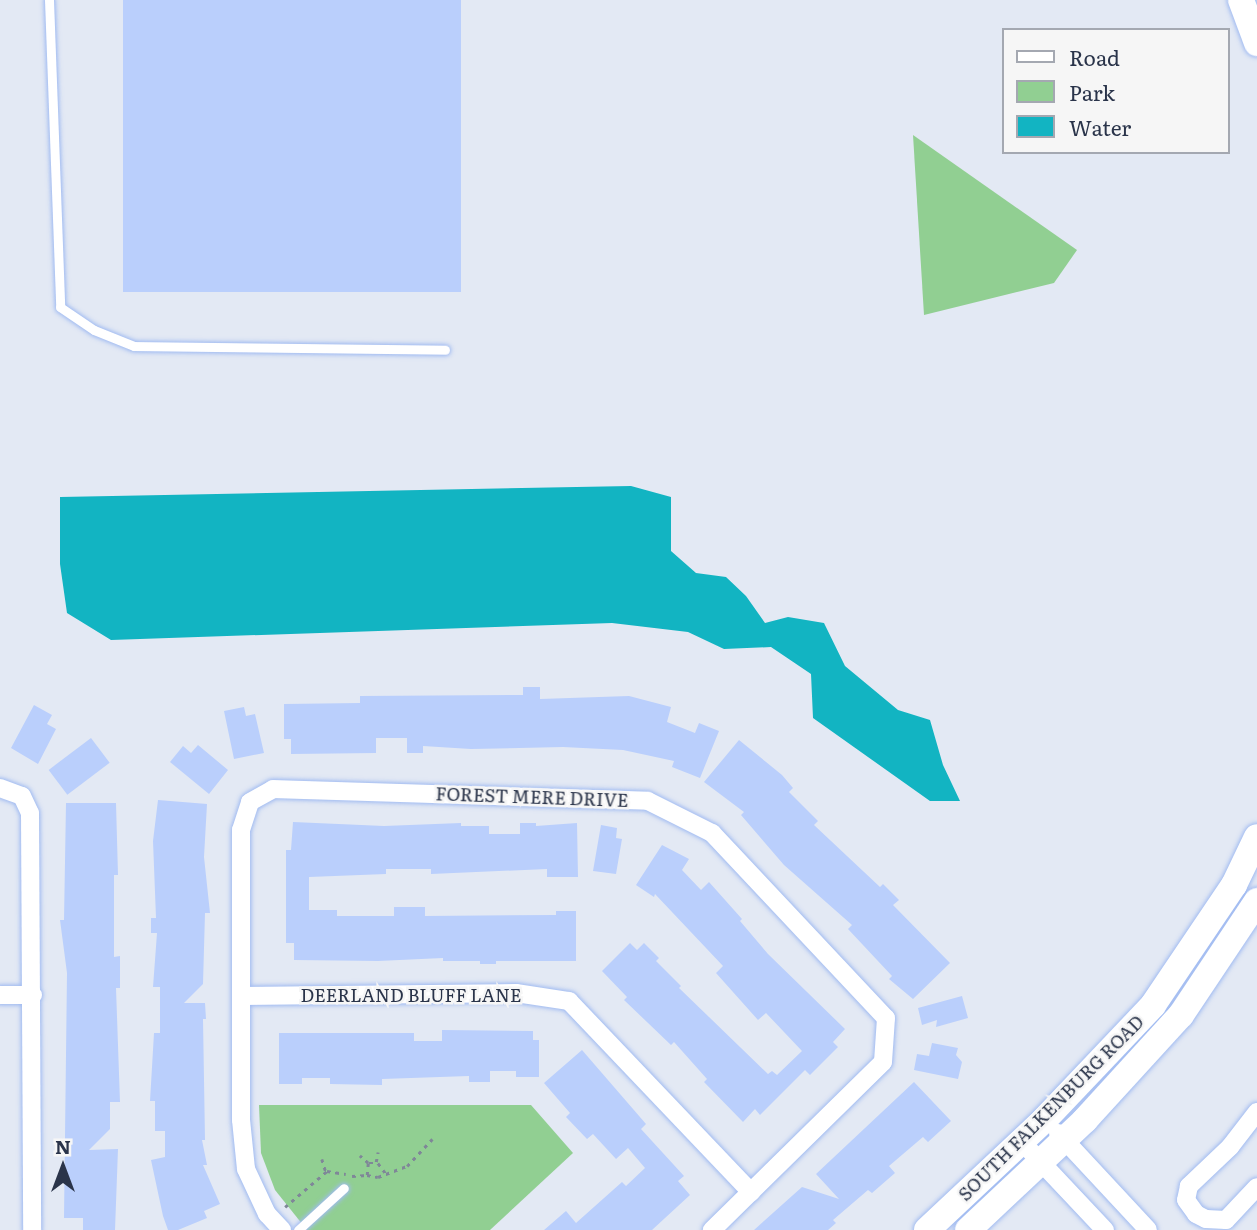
<!DOCTYPE html>
<style>
body{margin:0}
#map{position:relative;width:1257px;height:1230px;overflow:hidden;background:#e3e9f4;font-family:Literata,serif}
div>[style]{position:absolute}
.green>*{inset:0;background:#91cf92}
.water>*{inset:0;background:#12b4c2}
.building>*{inset:0;background:#bacffc;transform-origin:0 0}
.path>*{height:2.5px;margin-top:-1.25px;transform-origin:0;background:repeating-linear-gradient(90deg,#7f8798 0 3.5px,transparent 0 8.5px)}
.roads{filter:drop-shadow(0 0 2px #a1bbf1) drop-shadow(0 0 2px #a1bbf1)}
.lane>*{height:9px;margin:-4.5px;padding:0 4.5px;transform-origin:4.5px;border-radius:4.5px;background:#fff}
.street>*{height:18px;margin:-9px;padding:0 9px;transform-origin:9px;border-radius:9px;background:#fff}
.secondary>*{height:26px;margin:-13px;padding:0 13px;transform-origin:13px;border-radius:13px;background:#fff}
span{translate:-50% -50%;white-space:nowrap;text-align:center;line-height:1.15;-webkit-text-stroke:5px #f6f6f6;paint-order:stroke}
.street-label{font-size:18px;color:#2a344a}
.legend{position:absolute;left:1002px;top:28px;width:228px;height:126px;box-sizing:border-box;background:#f6f6f6;border:2px solid #a4a8b1;margin:0;padding:9px 12px;list-style:none;font-size:21px;color:#2a344a}
.legend li{display:flex;align-items:center;gap:14px;height:35px}
.legend b{width:35px;border:2px solid #a4a8b1}
.north{position:absolute;left:28px;top:1132px;width:70px;height:70px;-webkit-text-stroke:5px #f6f6f6;paint-order:stroke;rotate:0deg;font-size:19px;font-weight:700;line-height:28px;text-align:center;color:#2a344a}
.north::after{content:'';display:block;margin:auto;width:24px;height:32px;background:#2a344a;clip-path:polygon(50% 0,100% 100%,50% 72%,0 100%)}
</style>
<div id="map">
<div class="green">
<div style="clip-path:polygon(913px 135px,1077px 250px,1054px 283px,924px 315px)"></div>
<div style="clip-path:polygon(259px 1105px,531px 1105px,573px 1153px,490px 1230px,307px 1230px,275px 1190px,261px 1153px)"></div>
</div>
<div class="water">
<div style="clip-path:polygon(631px 486px,671px 497px,671px 551px,696px 573px,726px 577px,746px 596px,765px 623px,788px 617px,824px 623px,845px 666px,898px 710px,930px 720px,943px 765px,960px 801px,930px 801px,813px 718px,811px 674px,771px 647px,724px 649px,688px 632px,612px 623px,111px 640px,67px 613px,60px 564px,60px 497px)"></div>
</div>
<div class="building">
<div style="left:123px;top:0;width:338px;height:292px"></div>
<div style="clip-path:polygon(523px 687px,540px 687px,540px 699px,629px 696px,671px 707px,667px 722px,695px 733px,699px 723px,719px 731px,700px 778px,672px 767px,674px 761px,623px 750px,563px 747px,471px 749px,423px 746px,423px 753px,407px 753px,407px 738px,376px 738px,376px 753px,291px 754px,291px 739px,284px 739px,284px 704px,360px 703px,360px 696px,523px 695px)"></div>
<div style="clip-path:polygon(34px 705px,52px 715px,47px 724px,56px 729px,38px 764px,11px 748px)"></div>
<div style="clip-path:polygon(244px 707px,246px 716px,255px 714px,264px 753px,234px 759px,224px 711px)"></div>
<div style="left:91px;top:738px;width:31px;height:53px;rotate:53deg"></div>
<div style="clip-path:polygon(739px 740px,782px 775px,793px 788px,789px 792px,818px 821px,814px 825px,880px 887px,883px 884px,899px 900px,893px 905px,950px 963px,913px 999px,889px 979px,892px 976px,848px 929px,852px 925px,784px 865px,741px 815px,744px 812px,704px 782px)"></div>
<div style="clip-path:polygon(198px 745px,228px 770px,209px 794px,170px 762px,183px 746px,191px 753px)"></div>
<div style="clip-path:polygon(158px 800px,207px 804px,204px 857px,210px 913px,205px 913px,203px 984px,184px 1003px,205px 1003px,206px 1019px,203px 1019px,205px 1140px,202px 1140px,207px 1165px,203px 1165px,220px 1204px,204px 1211px,207px 1218px,178px 1230px,168px 1230px,163px 1216px,151px 1160px,165px 1157px,165px 1131px,155px 1131px,155px 1101px,150px 1101px,154px 1033px,160px 1033px,160px 987px,153px 987px,157px 933px,151px 933px,151px 918px,156px 918px,153px 841px)"></div>
<div style="clip-path:polygon(66px 803px,116px 803px,118px 875px,114px 875px,114px 957px,120px 956px,120px 988px,116px 988px,120px 1102px,110px 1102px,110px 1129px,89px 1150px,118px 1149px,115px 1230px,83px 1230px,83px 1218px,64px 1218px,67px 973px,60px 920px,64px 920px)"></div>
<div style="clip-path:polygon(293px 822px,384px 826px,461px 823px,461px 826px,489px 826px,489px 834px,520px 834px,520px 823px,536px 823px,536px 826px,577px 823px,578px 877px,547px 877px,547px 869px,431px 874px,431px 869px,386px 869px,386px 874px,309px 877px,309px 910px,337px 910px,337px 916px,394px 916px,394px 907px,425px 907px,425px 916px,556px 915px,556px 911px,576px 911px,576px 961px,496px 961px,496px 964px,480px 964px,480px 961px,443px 961px,443px 958px,378px 961px,294px 960px,294px 943px,286px 943px,286px 850px,291px 850px)"></div>
<div style="clip-path:polygon(601px 825px,617px 828px,616px 838px,622px 839px,616px 874px,593px 871px)"></div>
<div style="clip-path:polygon(662px 845px,689px 859px,682px 870px,701px 890px,709px 882px,742px 919px,740px 921px,768px 954px,845px 1029px,833px 1042px,838px 1047px,810px 1075px,805px 1070px,760px 1115px,755px 1109px,743px 1122px,704px 1082px,707px 1079px,674px 1042px,671px 1045px,624px 1000px,627px 997px,602px 971px,630px 943px,637px 950px,644px 943px,659px 958px,656px 961px,681px 986px,679px 988px,768px 1074px,772px 1071px,777px 1075px,802px 1051px,766px 1013px,758px 1020px,716px 973px,723px 966px,655px 894px,654px 897px,636px 885px)"></div>
<div style="clip-path:polygon(962px 996px,968px 1018px,936px 1027px,937px 1020px,922px 1025px,918px 1008px)"></div>
<div style="clip-path:polygon(442px 1030px,533px 1031px,533px 1040px,539px 1040px,539px 1077px,516px 1077px,516px 1071px,490px 1071px,490px 1082px,469px 1082px,469px 1076px,382px 1079px,382px 1085px,330px 1084px,330px 1078px,302px 1078px,302px 1084px,279px 1084px,279px 1033px,414px 1033px,414px 1041px,442px 1041px)"></div>
<div style="clip-path:polygon(932px 1043px,958px 1048px,956px 1055px,962px 1062px,958px 1079px,914px 1070px,917px 1054px,929px 1056px)"></div>
<div style="clip-path:polygon(582px 1050px,646px 1124px,641px 1129px,684px 1176px,678px 1181px,690px 1195px,652px 1230px,544px 1230px,566px 1211px,576px 1223px,622px 1182px,626px 1186px,645px 1168px,628px 1148px,616px 1159px,593px 1134px,587px 1139px,566px 1117px,570px 1113px,544px 1083px)"></div>
<div style="clip-path:polygon(914px 1082px,951px 1121px,928px 1142px,923px 1137px,889px 1166px,895px 1173px,872px 1193px,868px 1190px,833px 1220px,836px 1223px,828px 1230px,754px 1230px,802px 1187px,839px 1199px,816px 1174px)"></div>
</div>
<div class="path">
<div style="left:322px;top:1159px;width:14px;rotate:73deg"></div>
<div style="left:376px;top:1162px;width:10px;rotate:-79deg"></div>
<div style="left:369px;top:1163px;width:9px"></div>
<div style="left:378px;top:1163px;width:15px;rotate:53deg"></div>
<div style="left:367px;top:1175px;width:11px;rotate:10deg"></div>
<div style="left:378px;top:1177px;width:31px;rotate:-21deg"></div>
<div style="left:407px;top:1166px;width:37px;rotate:-47deg"></div>
<div style="left:352px;top:1176px;width:15px;rotate:-4deg"></div>
<div style="left:367px;top:1175px;width:12px;rotate:-85deg"></div>
<div style="left:368px;top:1163px;width:11px;rotate:-139deg"></div>
<div style="left:285px;top:1207px;width:55px;rotate:-40.6deg"></div>
<div style="left:327px;top:1171px;width:19px;rotate:9deg"></div>
</div>
<div class="roads">
<div class="lane">
<div style="left:49px;top:0;width:307px;rotate:87.9deg"></div>
<div style="left:60px;top:307px;width:41px;rotate:34.1deg"></div>
<div style="left:94px;top:330px;width:43px;rotate:21.8deg"></div>
<div style="left:134px;top:346px;width:311px;rotate:0.7deg"></div>
<div style="left:298px;top:1230px;width:62px;rotate:-42.4deg"></div>
</div>
<div class="street">
<div style="left:0;top:788px;width:23px;rotate:20deg"></div>
<div style="left:22px;top:796px;width:19px;rotate:65deg"></div>
<div style="left:30px;top:813px;width:417px;rotate:89.7deg"></div>
<div style="left:0;top:995px;width:33px"></div>
<div style="left:241px;top:996px;width:275px;rotate:-0.6deg"></div>
<div style="left:516px;top:993px;width:54px;rotate:8.6deg"></div>
<div style="left:569px;top:1001px;width:264px;rotate:46.4deg"></div>
<div style="left:1257px;top:1112px;width:44px;rotate:127.6deg"></div>
<div style="left:1230px;top:1147px;width:57px;rotate:136.4deg"></div>
<div style="left:1189px;top:1186px;width:14px;rotate:102deg"></div>
<div style="left:1186px;top:1200px;width:17px;rotate:54deg"></div>
<div style="left:1196px;top:1214px;width:11px;rotate:27deg"></div>
<div style="left:1206px;top:1219px;width:20px;rotate:3deg"></div>
<div style="left:1226px;top:1220px;width:45px;rotate:-46.8deg"></div>
<div style="left:1058px;top:1133px;width:132px;rotate:47.1deg"></div>
<div style="left:1022px;top:1142px;width:121px;rotate:46.7deg"></div>
<div style="left:282px;top:1230px;width:22px;rotate:-133deg"></div>
<div style="left:267px;top:1214px;width:50px;rotate:-115deg"></div>
<div style="left:246px;top:1169px;width:49px;rotate:-95.8deg"></div>
<div style="left:241px;top:1120px;width:290px;rotate:-90deg"></div>
<div style="left:241px;top:830px;width:29px;rotate:-72deg"></div>
<div style="left:250px;top:802px;width:26px;rotate:-29deg"></div>
<div style="left:273px;top:789px;width:375px;rotate:1.8deg"></div>
<div style="left:648px;top:801px;width:72px;rotate:26.6deg"></div>
<div style="left:712px;top:833px;width:254px;rotate:46.8deg"></div>
<div style="left:886px;top:1018px;width:44px;rotate:93.9deg"></div>
<div style="left:883px;top:1062px;width:240px;rotate:135.5deg"></div>
</div>
<div class="secondary">
<div style="left:1241px;top:0;width:46px;rotate:69.6deg"></div>
<div style="left:927px;top:1230px;width:162px;rotate:-43.2deg"></div>
<div style="left:1045px;top:1119px;width:157px;rotate:-46.5deg"></div>
<div style="left:1153px;top:1005px;width:145px;rotate:-56deg"></div>
<div style="left:1234px;top:885px;width:53px;rotate:-64.4deg"></div>
<div style="left:968px;top:1230px;width:161px;rotate:-43.2deg"></div>
<div style="left:1085px;top:1120px;width:142px;rotate:-47.6deg"></div>
<div style="left:1181px;top:1015px;width:137px;rotate:-56.3deg"></div>
</div>
</div>
<div class="street-label">
<span style="left:532px;top:797px;rotate:2deg">FOREST MERE DRIVE</span>
<span style="left:411px;top:995px">DEERLAND BLUFF LANE</span>
<span style="left:1051px;top:1108px;rotate:-45deg">SOUTH FALKENBURG ROAD</span>
</div>
<ul class="legend">
<li><b style="height:9px;background:#fff"></b>Road</li>
<li><b style="height:19px;background:#91cf92"></b>Park</li>
<li><b style="height:19px;background:#12b4c2"></b>Water</li>
</ul>
<div class="north">N</div>
</div>
